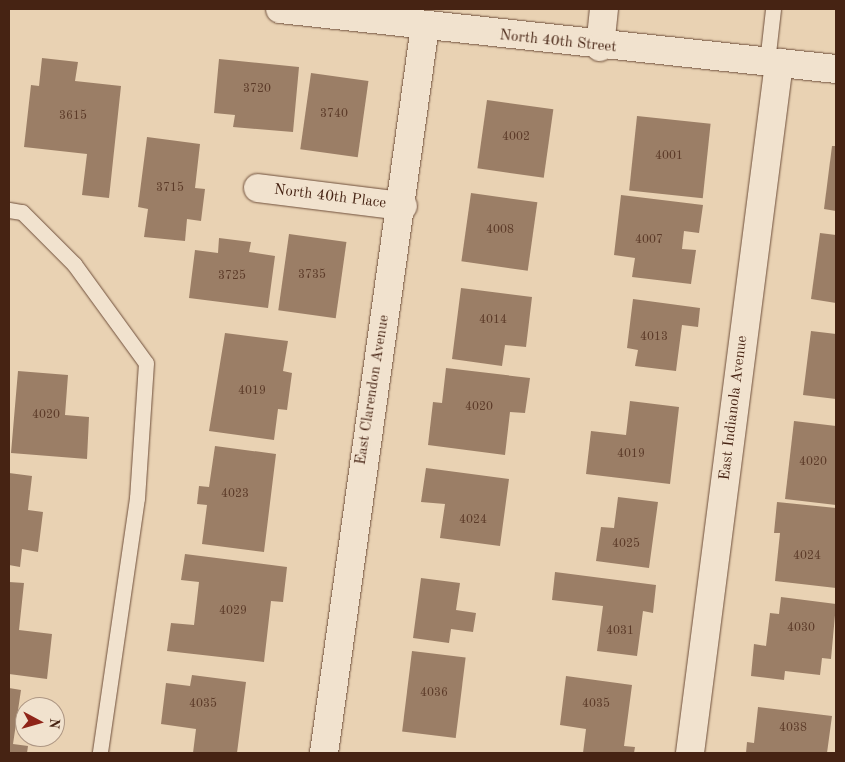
<!DOCTYPE html>
<style>
body{margin:0}
#map{position:relative;width:845px;height:762px;overflow:hidden;background:#e9d2b3;font-family:"Old Standard TT",serif}
div>[style]{position:absolute}
.building>*{inset:0;background:#9b7e66;transform-origin:0 0}
.roads{filter:drop-shadow(0 0 1px #6f4f3b) drop-shadow(0 0 1px #6f4f3b)}
.service>*{height:15px;margin:-7.5px;padding:0 7.5px;transform-origin:7.5px;border-radius:7.5px;background:#f1e2ce}
.minor>*{height:28px;margin:-14px;padding:0 14px;transform-origin:14px;border-radius:14px;background:#f1e2ce}
.secondary>*{height:28px;margin:-14px;padding:0 14px;transform-origin:14px;border-radius:14px;background:#f1e2ce}
span{translate:-50% -50%;white-space:nowrap;text-align:center;line-height:1.15;-webkit-text-stroke:5px #f1e2ce;paint-order:stroke}
.number-label{font-size:12px;color:#5b3a28}
.number-label span{-webkit-text-stroke-width:0}
.street-label{font-size:15px;color:#462313}
.frame{position:absolute;inset:0;border:10px solid #462313;pointer-events:none}
.north{position:absolute;left:15px;top:697px;width:50px;height:50px;box-sizing:border-box;background:#f1e2ce;border:1px solid #ad9683;border-radius:50%;rotate:96deg;font-size:14px;font-weight:700;line-height:20px;text-align:center;color:#462313}
.north::after{content:'';display:block;margin:auto;width:18px;height:22px;background:#8f2418;clip-path:polygon(50% 0,100% 100%,50% 72%,0 100%)}
</style>
<div id="map">
<div class="building">
<div style="clip-path:polygon(42px 58px,78px 62px,75px 81px,121px 86px,109px 198px,82px 195px,87px 154px,24px 147px,31px 85px,39px 86px)"></div>
<div style="clip-path:polygon(219px 59px,299px 67px,293px 132px,233px 127px,235px 115px,214px 113px)"></div>
<div style="left:311px;top:73px;width:58px;height:77px;rotate:8deg"></div>
<div style="left:487px;top:100px;width:67px;height:69px;rotate:8deg"></div>
<div style="left:637px;top:116px;width:74px;height:75px;rotate:6deg"></div>
<div style="clip-path:polygon(147px 137px,200px 144px,195px 188px,205px 189px,201px 221px,187px 219px,185px 241px,144px 237px,148px 209px,138px 207px)"></div>
<div style="clip-path:polygon(832px 146px,836px 146px,836px 211px,824px 209px)"></div>
<div style="left:471px;top:193px;width:67px;height:69px;rotate:8deg"></div>
<div style="clip-path:polygon(621px 195px,703px 205px,699px 233px,684px 231px,682px 249px,696px 250px,691px 284px,632px 277px,635px 258px,614px 255px)"></div>
<div style="clip-path:polygon(820px 233px,836px 235px,836px 303px,811px 299px)"></div>
<div style="left:289px;top:234px;width:58px;height:77px;rotate:8deg"></div>
<div style="clip-path:polygon(219px 238px,251px 242px,249px 252px,275px 256px,268px 308px,189px 298px,195px 250px,218px 253px)"></div>
<div style="clip-path:polygon(461px 288px,532px 297px,526px 347px,505px 345px,502px 366px,452px 359px)"></div>
<div style="clip-path:polygon(633px 299px,700px 308px,698px 327px,682px 325px,676px 371px,635px 366px,638px 350px,627px 348px)"></div>
<div style="clip-path:polygon(811px 331px,836px 334px,836px 399px,803px 395px)"></div>
<div style="clip-path:polygon(225px 333px,288px 341px,283px 371px,292px 373px,287px 410px,278px 409px,274px 440px,209px 431px)"></div>
<div style="clip-path:polygon(446px 368px,530px 378px,525px 413px,510px 412px,505px 455px,428px 445px,433px 402px,442px 403px)"></div>
<div style="clip-path:polygon(18px 371px,68px 375px,65px 415px,89px 417px,87px 459px,11px 453px)"></div>
<div style="clip-path:polygon(630px 401px,679px 407px,670px 484px,586px 474px,591px 431px,626px 435px)"></div>
<div style="clip-path:polygon(794px 421px,836px 426px,836px 505px,785px 499px)"></div>
<div style="clip-path:polygon(215px 446px,276px 454px,264px 552px,202px 544px,207px 505px,197px 504px,199px 486px,209px 487px)"></div>
<div style="clip-path:polygon(426px 468px,509px 479px,500px 546px,440px 538px,445px 504px,421px 502px)"></div>
<div style="clip-path:polygon(9px 473px,32px 476px,28px 510px,43px 512px,38px 552px,22px 549px,20px 567px,9px 565px)"></div>
<div style="clip-path:polygon(618px 497px,658px 502px,649px 568px,596px 561px,601px 527px,614px 528px)"></div>
<div style="clip-path:polygon(777px 502px,836px 508px,836px 588px,775px 581px,780px 533px,774px 533px)"></div>
<div style="clip-path:polygon(185px 554px,287px 567px,283px 602px,271px 601px,264px 662px,167px 651px,171px 623px,194px 625px,199px 582px,181px 580px)"></div>
<div style="clip-path:polygon(555px 572px,656px 585px,653px 613px,643px 611px,637px 656px,597px 651px,603px 606px,552px 600px)"></div>
<div style="clip-path:polygon(421px 578px,460px 583px,456px 610px,476px 613px,473px 632px,451px 629px,449px 643px,413px 638px)"></div>
<div style="clip-path:polygon(9px 582px,24px 583px,19px 630px,52px 634px,47px 679px,9px 674px)"></div>
<div style="clip-path:polygon(781px 597px,836px 604px,831px 659px,822px 658px,820px 675px,785px 671px,784px 680px,751px 676px,754px 644px,766px 646px,770px 613px,779px 614px)"></div>
<div style="left:412px;top:651px;width:54px;height:81px;rotate:7deg"></div>
<div style="clip-path:polygon(192px 675px,246px 682px,237px 753px,193px 753px,196px 729px,161px 724px,166px 683px,190px 686px)"></div>
<div style="clip-path:polygon(566px 676px,632px 685px,624px 746px,635px 747px,634px 753px,583px 753px,586px 729px,560px 725px)"></div>
<div style="clip-path:polygon(9px 688px,21px 690px,13px 744px,28px 746px,27px 753px,9px 753px)"></div>
<div style="clip-path:polygon(758px 707px,832px 716px,827px 753px,746px 753px,747px 742px,754px 743px)"></div>
</div>
<div class="roads">
<div class="service">
<div style="left:767px;top:62px;width:53px;rotate:-83.5deg"></div>
<div style="left:9px;top:210px;width:13px;rotate:9deg"></div>
<div style="left:22px;top:212px;width:74px;rotate:45deg"></div>
<div style="left:74px;top:264px;width:122px;rotate:54deg"></div>
<div style="left:146px;top:363px;width:135px;rotate:93.8deg"></div>
<div style="left:137px;top:498px;width:258px;rotate:98.3deg"></div>
</div>
<div class="minor">
<div style="left:600px;top:47px;width:38px;rotate:-84deg"></div>
<div style="left:258px;top:188px;width:146px;rotate:7.1deg"></div>
<div style="left:324px;top:753px;width:734px;rotate:-82.09deg"></div>
<div style="left:690px;top:753px;width:696px;rotate:-82.65deg"></div>
</div>
<div class="secondary">
<div style="left:280px;top:9px;width:559px;rotate:6.16deg"></div>
</div>
</div>
<div class="number-label">
<span style="left:257px;top:90px">3720</span>
<span style="left:334px;top:115px">3740</span>
<span style="left:73px;top:117px">3615</span>
<span style="left:516px;top:138px">4002</span>
<span style="left:669px;top:157px">4001</span>
<span style="left:170px;top:189px">3715</span>
<span style="left:500px;top:231px">4008</span>
<span style="left:649px;top:241px">4007</span>
<span style="left:312px;top:276px">3735</span>
<span style="left:232px;top:277px">3725</span>
<span style="left:493px;top:321px">4014</span>
<span style="left:654px;top:338px">4013</span>
<span style="left:252px;top:392px">4019</span>
<span style="left:479px;top:408px">4020</span>
<span style="left:46px;top:416px">4020</span>
<span style="left:631px;top:455px">4019</span>
<span style="left:813px;top:463px">4020</span>
<span style="left:235px;top:495px">4023</span>
<span style="left:473px;top:521px">4024</span>
<span style="left:626px;top:545px">4025</span>
<span style="left:807px;top:557px">4024</span>
<span style="left:233px;top:612px">4029</span>
<span style="left:801px;top:629px">4030</span>
<span style="left:620px;top:632px">4031</span>
<span style="left:434px;top:694px">4036</span>
<span style="left:203px;top:705px">4035</span>
<span style="left:596px;top:705px">4035</span>
<span style="left:793px;top:729px">4038</span>
</div>
<div class="street-label">
<span style="left:558px;top:42px;rotate:6deg">North 40th Street</span>
<span style="left:330px;top:197px;rotate:7deg">North 40th Place</span>
<span style="left:373px;top:390px;rotate:-81deg">East Clarendon Avenue</span>
<span style="left:734px;top:408px;rotate:-83deg">East Indianola Avenue</span>
</div>
<div class="frame"></div>
<div class="north">N</div>
</div>
